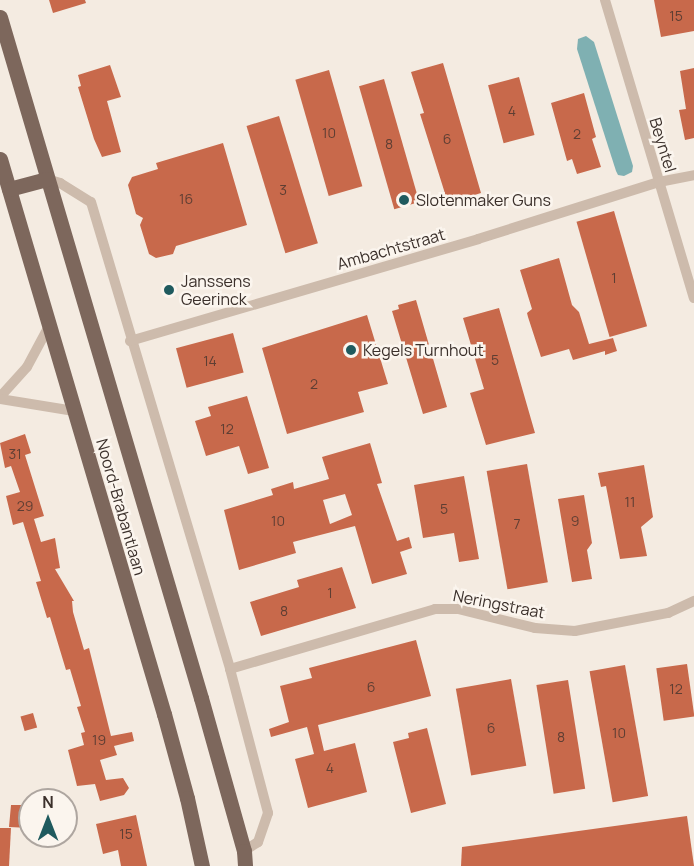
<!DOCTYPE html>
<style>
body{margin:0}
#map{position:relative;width:694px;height:866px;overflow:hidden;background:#f4ebe1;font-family:Manrope,sans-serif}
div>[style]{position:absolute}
.water>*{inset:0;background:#7fb0b2}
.building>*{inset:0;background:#c8694b;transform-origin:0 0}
.street>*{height:10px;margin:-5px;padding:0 5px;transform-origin:5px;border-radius:5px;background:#cdbbac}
.primary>*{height:15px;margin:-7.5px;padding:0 7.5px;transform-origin:7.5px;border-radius:7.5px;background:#7d675c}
.dots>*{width:16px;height:16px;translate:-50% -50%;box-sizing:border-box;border:3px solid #fbf5ee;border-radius:50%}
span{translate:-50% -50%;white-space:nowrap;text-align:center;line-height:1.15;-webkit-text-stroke:5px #fbf5ee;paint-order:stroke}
.number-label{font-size:14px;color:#5e3e33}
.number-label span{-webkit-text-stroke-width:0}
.street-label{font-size:16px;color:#3b302b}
.poi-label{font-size:16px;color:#3b302b}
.left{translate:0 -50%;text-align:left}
.north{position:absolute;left:18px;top:788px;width:60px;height:60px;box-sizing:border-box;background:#fbf5ee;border:2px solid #aea6a0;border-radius:50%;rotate:0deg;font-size:16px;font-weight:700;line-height:24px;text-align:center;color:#3b302b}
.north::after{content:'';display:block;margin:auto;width:21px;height:27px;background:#1f5a5e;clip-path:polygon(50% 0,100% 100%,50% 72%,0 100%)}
</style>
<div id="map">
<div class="water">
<div style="clip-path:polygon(586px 36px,594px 42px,633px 166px,632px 172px,624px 176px,618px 175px,616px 171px,577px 49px,578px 39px)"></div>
</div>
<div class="building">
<div style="clip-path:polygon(49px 0,85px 0,86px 3px,53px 13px)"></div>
<div style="clip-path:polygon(654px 0,694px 0,694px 31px,661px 37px)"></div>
<div style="clip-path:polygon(443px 63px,481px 193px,448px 203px,420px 114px,424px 113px,411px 72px)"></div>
<div style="clip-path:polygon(110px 65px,121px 97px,107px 101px,121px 152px,102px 157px,94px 139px,78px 87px,81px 86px,78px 75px)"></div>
<div style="clip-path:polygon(694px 68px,694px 138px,685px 140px,679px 110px,686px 109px,680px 71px)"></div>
<div style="left:329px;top:70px;width:121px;height:35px;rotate:74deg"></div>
<div style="left:519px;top:77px;width:60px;height:32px;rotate:75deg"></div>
<div style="left:384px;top:79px;width:128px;height:26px;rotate:74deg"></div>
<div style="clip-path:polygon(584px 93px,596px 137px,592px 139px,601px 167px,577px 174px,572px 159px,567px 161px,551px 103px)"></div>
<div style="left:279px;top:116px;width:133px;height:34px;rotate:73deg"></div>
<div style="clip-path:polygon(223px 143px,247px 225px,176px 246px,173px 254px,156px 258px,149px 254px,140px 225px,143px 218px,136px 214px,128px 185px,132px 177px,158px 169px,156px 163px)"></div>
<div style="left:614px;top:211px;width:120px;height:39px;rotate:74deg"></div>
<div style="clip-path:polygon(559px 258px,572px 305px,579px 312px,589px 344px,613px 338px,617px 351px,605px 355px,605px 351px,573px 360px,569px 349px,541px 357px,528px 317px,527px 313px,532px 309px,520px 270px)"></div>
<div style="clip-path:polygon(416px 300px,447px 407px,423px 414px,392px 311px,399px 309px,398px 305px)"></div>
<div style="clip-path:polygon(499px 308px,535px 433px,486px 445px,470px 393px,484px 389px,463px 318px)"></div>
<div style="clip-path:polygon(367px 315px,388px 384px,358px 392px,364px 412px,287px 434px,262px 348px)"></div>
<div style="left:233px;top:333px;width:41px;height:59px;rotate:75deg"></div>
<div style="clip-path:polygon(247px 396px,269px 468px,248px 474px,239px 446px,206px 456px,195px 421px,211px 416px,208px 407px)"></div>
<div style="clip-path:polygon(25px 434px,31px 453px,25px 455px,44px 516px,34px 519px,41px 542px,55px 538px,60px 568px,55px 569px,74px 601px,72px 601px,73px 612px,84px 650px,89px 648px,111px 736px,132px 732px,134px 741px,114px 746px,117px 755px,100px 760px,106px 780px,123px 778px,129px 788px,124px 795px,100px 801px,95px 784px,77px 786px,68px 750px,84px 745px,81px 733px,85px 732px,77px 707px,81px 706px,70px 669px,66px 670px,50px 617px,47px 618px,36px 582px,41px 581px,23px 522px,13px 525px,6px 496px,20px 492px,11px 466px,5px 468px,0 443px)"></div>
<div style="clip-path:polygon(evenodd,370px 443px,382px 483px,377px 484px,397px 541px,409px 537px,412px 548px,400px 552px,407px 574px,372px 584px,355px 526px,293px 542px,296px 553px,239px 570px,224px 510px,273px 495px,271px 489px,293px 482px,294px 489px,329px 479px,322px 457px,370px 443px,345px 494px,352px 515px,330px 524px,323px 500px,345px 494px)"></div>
<div style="left:527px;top:464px;width:120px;height:41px;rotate:80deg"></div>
<div style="clip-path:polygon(644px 465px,653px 517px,641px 527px,647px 556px,620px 559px,606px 486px,601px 487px,598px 473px)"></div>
<div style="clip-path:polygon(464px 476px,479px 559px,459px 562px,454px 533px,423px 538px,414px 485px)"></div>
<div style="clip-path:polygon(584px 495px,592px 543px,587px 550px,592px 579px,572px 582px,558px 499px)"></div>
<div style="clip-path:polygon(342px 567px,356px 608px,261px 636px,250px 602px,299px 587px,297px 580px)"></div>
<div style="clip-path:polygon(416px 640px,431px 696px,318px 725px,324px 751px,355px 743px,367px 792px,308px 808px,295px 759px,314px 754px,307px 727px,271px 737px,269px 729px,289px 722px,280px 686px,312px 678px,309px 668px)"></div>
<div style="left:687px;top:664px;width:53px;height:31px;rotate:82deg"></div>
<div style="left:625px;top:665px;width:133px;height:36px;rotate:80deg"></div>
<div style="left:511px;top:679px;width:88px;height:56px;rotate:80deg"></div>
<div style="left:568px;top:680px;width:110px;height:32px;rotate:81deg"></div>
<div style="left:33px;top:713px;width:15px;height:13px;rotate:74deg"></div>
<div style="clip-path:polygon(427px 728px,446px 804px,411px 813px,393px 742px,409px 738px,408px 733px)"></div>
<div style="clip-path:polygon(11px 805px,27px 805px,30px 828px,9px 827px)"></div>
<div style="clip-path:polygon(136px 815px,147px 866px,121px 866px,118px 850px,103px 854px,96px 824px)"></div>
<div style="clip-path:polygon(687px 816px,694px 866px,461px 866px,462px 847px)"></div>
<div style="clip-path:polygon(0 828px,11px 828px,9px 866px,0 866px)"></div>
</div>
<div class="street">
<div style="left:605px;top:0;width:311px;rotate:73.4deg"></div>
<div style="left:47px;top:179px;width:14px;rotate:17deg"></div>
<div style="left:60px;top:183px;width:36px;rotate:32deg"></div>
<div style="left:91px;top:202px;width:487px;rotate:73.4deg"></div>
<div style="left:230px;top:669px;width:149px;rotate:75.2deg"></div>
<div style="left:268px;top:813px;width:31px;rotate:109deg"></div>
<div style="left:258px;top:842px;width:17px;rotate:147deg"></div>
<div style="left:130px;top:341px;width:363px;rotate:-16.3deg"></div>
<div style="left:478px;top:239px;width:190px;rotate:-17.5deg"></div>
<div style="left:659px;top:182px;width:36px;rotate:-11deg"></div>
<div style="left:0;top:397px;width:40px;rotate:-48deg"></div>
<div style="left:27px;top:367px;width:47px;rotate:-61.8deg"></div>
<div style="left:0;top:399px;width:75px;rotate:9.2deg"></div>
<div style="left:230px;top:669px;width:214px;rotate:-16.3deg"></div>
<div style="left:435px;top:609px;width:23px"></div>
<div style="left:458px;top:609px;width:79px;rotate:13.9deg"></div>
<div style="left:535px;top:628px;width:40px;rotate:4.3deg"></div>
<div style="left:575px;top:631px;width:95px;rotate:-11deg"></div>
<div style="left:668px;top:613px;width:29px;rotate:-25deg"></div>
</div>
<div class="primary">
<div style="left:0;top:17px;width:710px;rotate:73.56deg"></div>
<div style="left:201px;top:698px;width:159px;rotate:74.3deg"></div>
<div style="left:244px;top:851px;width:15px;rotate:86deg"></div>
<div style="left:0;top:159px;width:579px;rotate:73.54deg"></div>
<div style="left:164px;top:714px;width:87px;rotate:74.7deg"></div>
<div style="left:187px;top:798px;width:70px;rotate:77.6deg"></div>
<div style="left:9px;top:189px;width:39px;rotate:-15deg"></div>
</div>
<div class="dots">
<div style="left:404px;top:200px;background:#1f5a5e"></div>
<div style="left:169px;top:290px;background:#1f5a5e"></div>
<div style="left:351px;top:350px;background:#1f5a5e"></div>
</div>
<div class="number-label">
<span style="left:676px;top:16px">15</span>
<span style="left:512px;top:111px">4</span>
<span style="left:329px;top:133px">10</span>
<span style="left:577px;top:134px">2</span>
<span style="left:447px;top:139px">6</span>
<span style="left:389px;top:144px">8</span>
<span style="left:283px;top:190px">3</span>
<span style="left:186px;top:199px">16</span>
<span style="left:614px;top:278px">1</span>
<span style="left:495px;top:360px">5</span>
<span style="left:210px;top:361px">14</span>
<span style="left:314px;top:384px">2</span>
<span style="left:227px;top:429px">12</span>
<span style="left:15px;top:454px">31</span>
<span style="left:630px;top:502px">11</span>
<span style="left:25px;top:506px">29</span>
<span style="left:444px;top:509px">5</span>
<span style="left:278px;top:521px">10</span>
<span style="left:575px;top:521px">9</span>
<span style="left:517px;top:524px">7</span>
<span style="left:330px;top:593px">1</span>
<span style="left:284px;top:611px">8</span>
<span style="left:371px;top:687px">6</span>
<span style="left:676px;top:689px">12</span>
<span style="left:491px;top:728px">6</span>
<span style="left:619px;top:733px">10</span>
<span style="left:561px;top:737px">8</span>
<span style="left:99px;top:740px">19</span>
<span style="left:330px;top:768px">4</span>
<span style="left:126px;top:834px">15</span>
</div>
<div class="street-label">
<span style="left:663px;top:145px;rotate:73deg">Beyntel</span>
<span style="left:391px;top:249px;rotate:-16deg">Ambachtstraat</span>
<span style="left:121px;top:507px;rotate:74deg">Noord-Brabantlaan</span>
<span style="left:499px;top:604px;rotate:11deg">Neringstraat</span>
</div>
<div class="poi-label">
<span class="left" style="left:416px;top:200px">Slotenmaker Guns</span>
<span class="left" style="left:181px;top:290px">Janssens<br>Geerinck</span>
<span class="left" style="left:363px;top:350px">Kegels Turnhout</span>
</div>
<div class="north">N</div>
</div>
